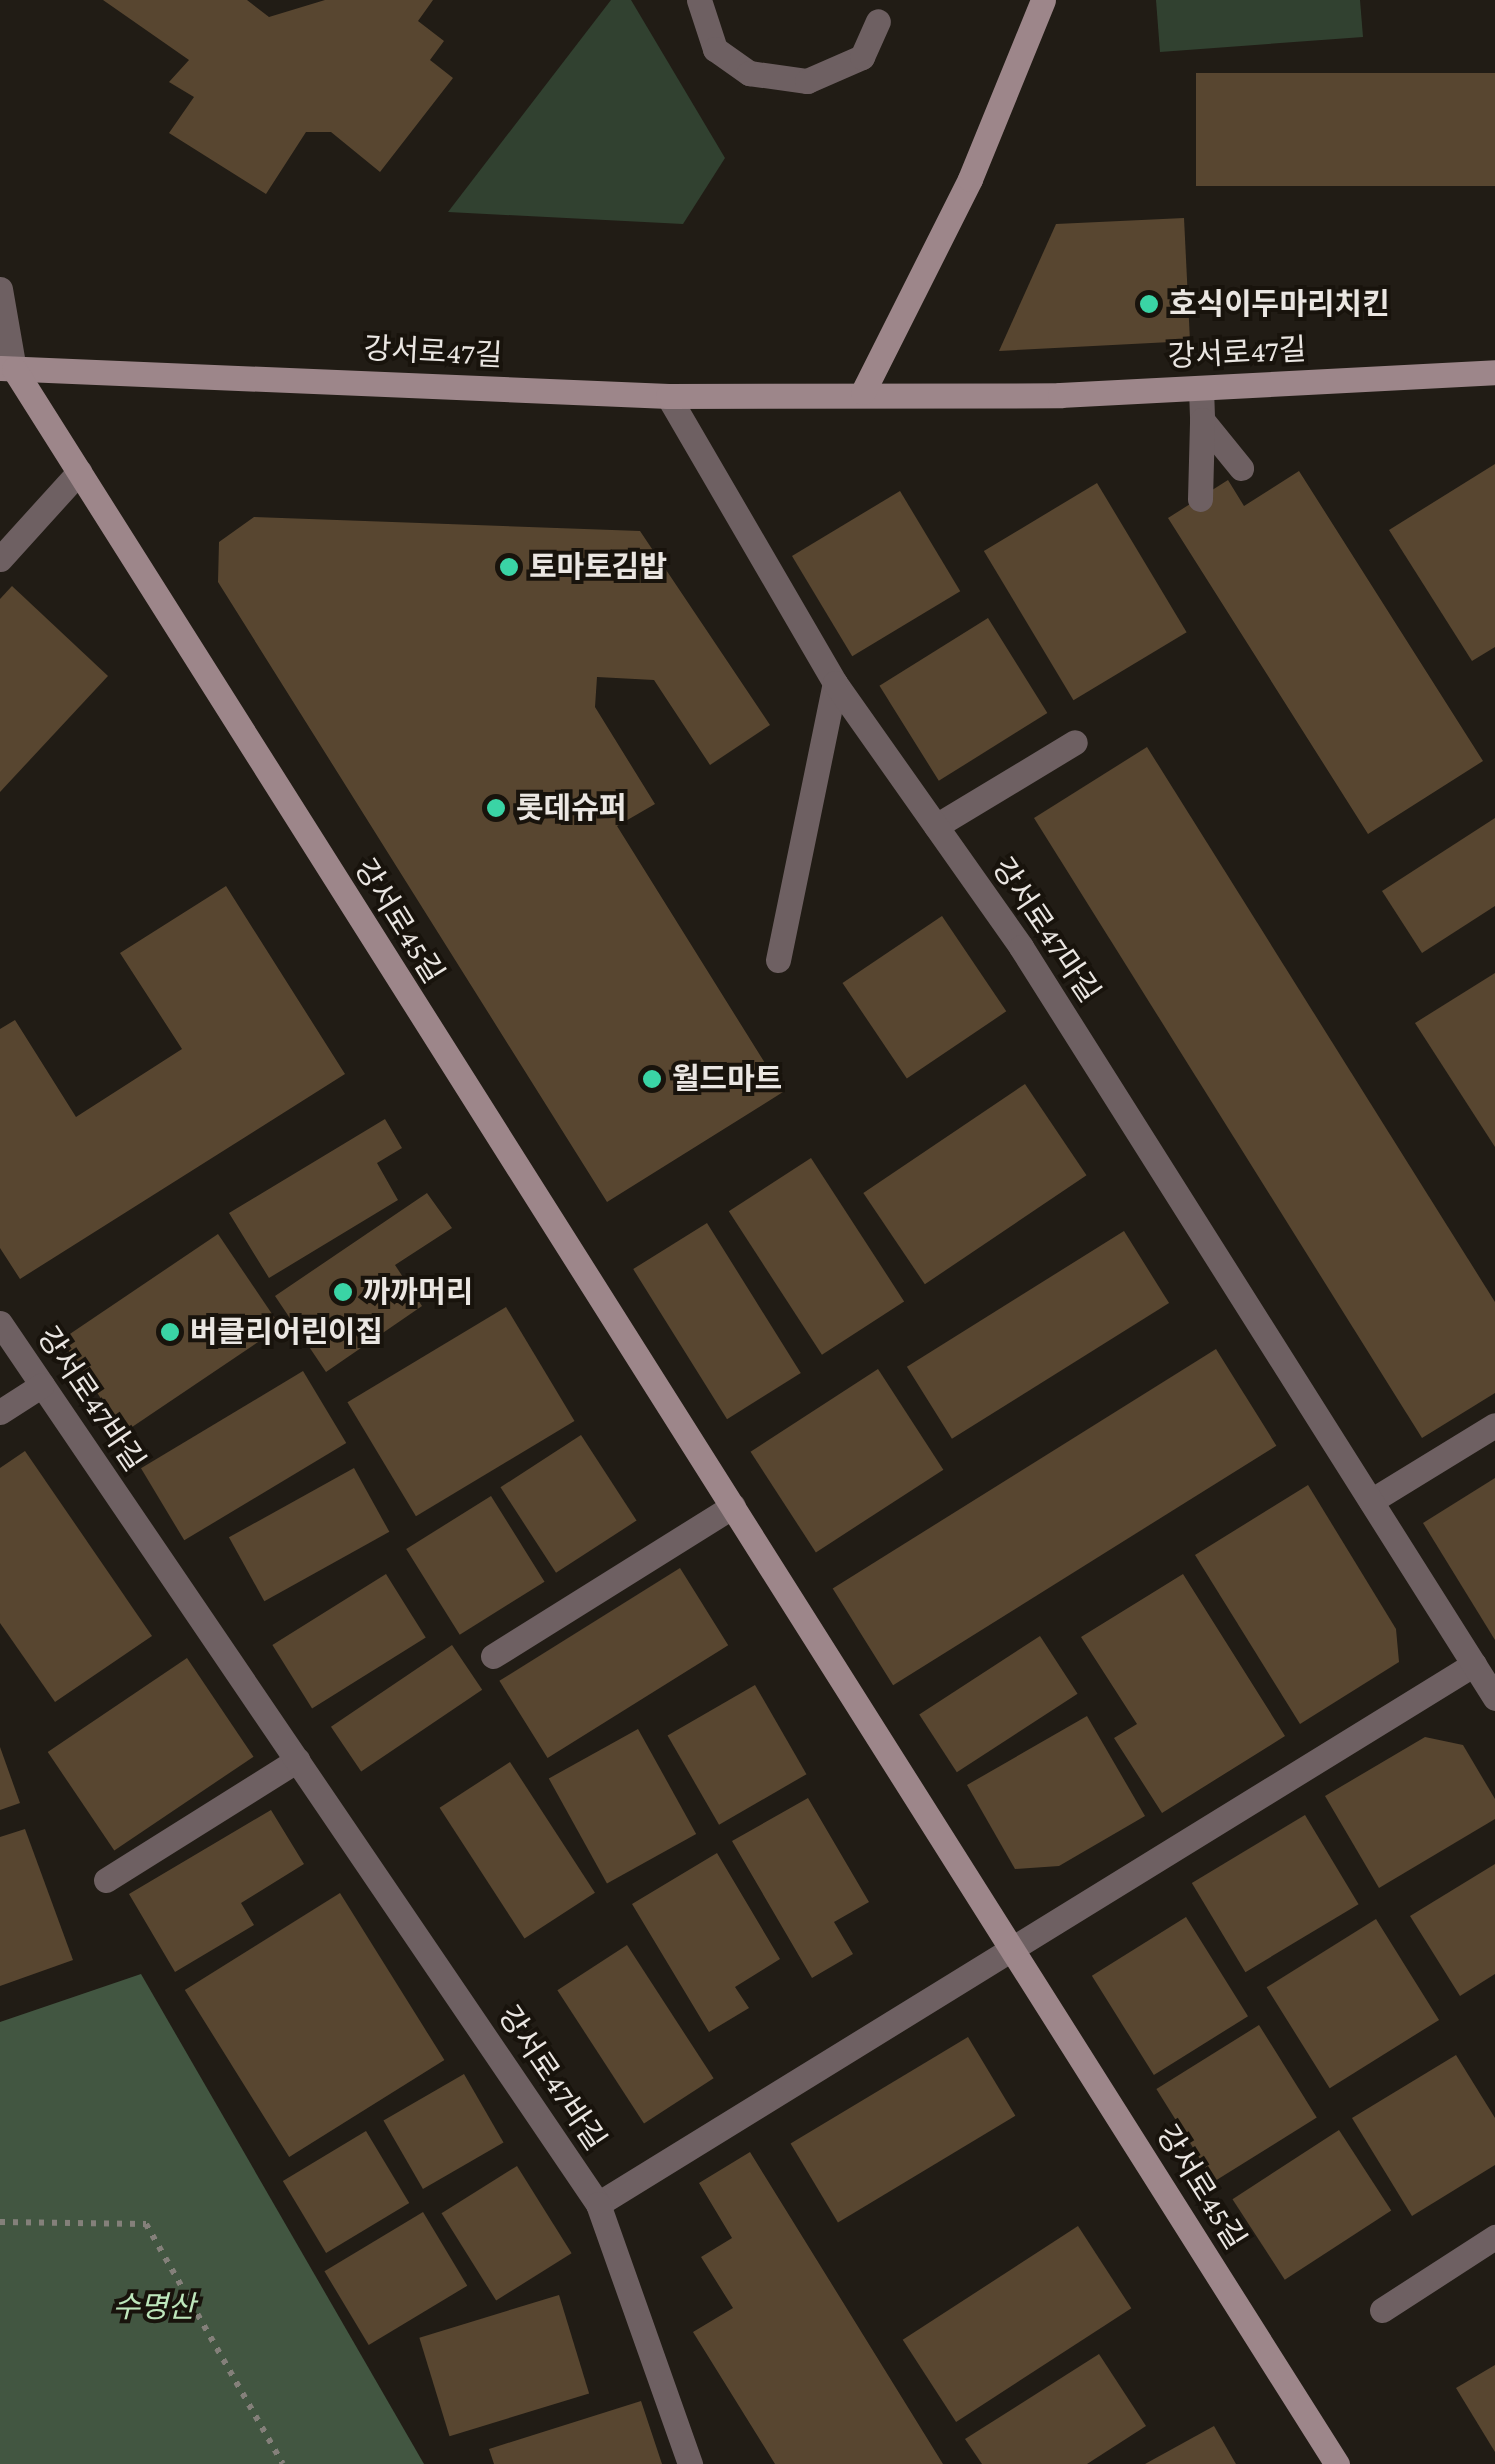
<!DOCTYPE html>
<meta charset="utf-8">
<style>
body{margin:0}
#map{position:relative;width:1495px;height:2464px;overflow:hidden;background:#211c15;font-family:"Crimson Pro","Noto Sans KR",serif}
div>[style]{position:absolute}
.green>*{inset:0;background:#314130}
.forest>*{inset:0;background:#425641}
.building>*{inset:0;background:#584630;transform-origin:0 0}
.path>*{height:6px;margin-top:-3px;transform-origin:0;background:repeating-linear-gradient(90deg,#84807a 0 5px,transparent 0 13px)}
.lane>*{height:25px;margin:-12.5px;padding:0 12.5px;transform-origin:12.5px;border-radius:12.5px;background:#6e6062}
.street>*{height:25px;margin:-12.5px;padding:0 12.5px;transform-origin:12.5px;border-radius:12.5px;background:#6e6062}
.secondary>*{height:25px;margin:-12.5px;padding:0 12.5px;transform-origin:12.5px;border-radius:12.5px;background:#9d868a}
.dots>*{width:28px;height:28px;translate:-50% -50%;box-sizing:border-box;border:5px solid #18130c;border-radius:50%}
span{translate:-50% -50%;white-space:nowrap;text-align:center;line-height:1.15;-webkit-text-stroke:8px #18130c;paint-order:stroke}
.poi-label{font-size:30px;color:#eae6e2;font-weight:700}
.left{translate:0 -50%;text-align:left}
.street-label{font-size:30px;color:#eae6e2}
.park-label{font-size:30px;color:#bee7bc;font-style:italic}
</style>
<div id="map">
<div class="green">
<div style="clip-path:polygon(611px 0,631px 0,725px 158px,683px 224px,448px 212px)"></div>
<div style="clip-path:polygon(1156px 0,1360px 0,1363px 37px,1160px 52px)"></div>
</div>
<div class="forest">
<div style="clip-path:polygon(141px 1974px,424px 2464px,0 2464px,0 2022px)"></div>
</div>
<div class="building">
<div style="clip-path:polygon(103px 0,247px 0,269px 17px,325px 0,433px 0,418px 21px,444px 41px,430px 60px,453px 78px,380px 172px,331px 132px,306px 132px,266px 194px,169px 133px,194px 97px,169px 82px,189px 60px)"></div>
<div style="left:1495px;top:73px;width:113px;height:299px;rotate:90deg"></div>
<div style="clip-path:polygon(1184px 218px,1190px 341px,999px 351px,1056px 224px)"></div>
<div style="clip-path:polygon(1495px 464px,1495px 647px,1472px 661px,1389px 530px)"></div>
<div style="clip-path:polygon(1299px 471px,1483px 761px,1368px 834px,1168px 518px,1228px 480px,1244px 506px)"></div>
<div style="left:1097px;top:483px;width:174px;height:132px;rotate:59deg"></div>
<div style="left:900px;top:491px;width:117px;height:126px;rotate:59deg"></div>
<div style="clip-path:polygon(254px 517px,640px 531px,770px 725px,710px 765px,654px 680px,597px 677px,595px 707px,655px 804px,617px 826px,783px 1092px,607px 1202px,218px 582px,219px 542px)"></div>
<div style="clip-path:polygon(12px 586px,108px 676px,0 792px,0 599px)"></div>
<div style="left:988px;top:618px;width:112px;height:128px;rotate:58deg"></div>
<div style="clip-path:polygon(1147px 747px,1495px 1302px,1495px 1393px,1422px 1438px,1034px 818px)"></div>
<div style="clip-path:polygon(1495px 818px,1495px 906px,1422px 953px,1382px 891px)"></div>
<div style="clip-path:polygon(226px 886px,345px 1074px,20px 1279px,0 1248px,0 1029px,15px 1020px,76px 1117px,182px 1049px,120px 953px)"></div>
<div style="left:942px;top:916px;width:115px;height:120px;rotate:56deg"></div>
<div style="clip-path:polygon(1495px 973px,1495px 1147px,1415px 1023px)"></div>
<div style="left:1025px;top:1084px;width:110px;height:195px;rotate:56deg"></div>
<div style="clip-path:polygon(385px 1119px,402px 1148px,377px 1163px,398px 1200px,269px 1278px,229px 1213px)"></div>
<div style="left:811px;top:1158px;width:171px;height:98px;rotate:57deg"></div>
<div style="clip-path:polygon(427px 1193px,452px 1228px,395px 1265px,422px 1306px,326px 1372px,275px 1296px)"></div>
<div style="left:707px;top:1223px;width:177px;height:87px;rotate:58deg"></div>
<div style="left:1124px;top:1231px;width:85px;height:256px;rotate:58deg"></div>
<div style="left:218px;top:1234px;width:112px;height:189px;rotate:56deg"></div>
<div style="left:506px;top:1307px;width:133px;height:185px;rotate:59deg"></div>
<div style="left:1216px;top:1349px;width:114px;height:452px;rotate:58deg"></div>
<div style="left:878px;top:1369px;width:120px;height:152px;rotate:57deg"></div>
<div style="left:303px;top:1371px;width:84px;height:189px;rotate:59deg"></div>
<div style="left:581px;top:1435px;width:102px;height:96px;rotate:57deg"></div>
<div style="clip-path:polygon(25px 1451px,152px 1636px,55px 1702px,0 1623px,0 1468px)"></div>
<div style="left:354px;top:1468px;width:73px;height:143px;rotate:61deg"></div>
<div style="clip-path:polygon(1495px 1478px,1495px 1640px,1423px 1523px)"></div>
<div style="clip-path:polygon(1308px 1485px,1396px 1629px,1399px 1662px,1300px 1724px,1195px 1555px)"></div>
<div style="left:491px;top:1496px;width:101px;height:100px;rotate:58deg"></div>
<div style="left:680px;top:1568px;width:91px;height:213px;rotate:58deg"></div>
<div style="left:386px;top:1574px;width:75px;height:134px;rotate:58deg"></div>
<div style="clip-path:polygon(1183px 1574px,1285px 1736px,1162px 1813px,1114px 1738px,1137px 1724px,1081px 1637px)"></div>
<div style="left:1040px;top:1636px;width:69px;height:144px;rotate:57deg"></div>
<div style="left:452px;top:1645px;width:54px;height:146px;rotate:56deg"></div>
<div style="left:187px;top:1658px;width:119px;height:168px;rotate:56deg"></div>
<div style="left:755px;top:1685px;width:103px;height:101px;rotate:60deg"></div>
<div style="clip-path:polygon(1087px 1716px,1145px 1816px,1059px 1866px,1015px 1869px,967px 1785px)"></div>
<div style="left:638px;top:1729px;width:120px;height:102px;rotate:61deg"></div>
<div style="clip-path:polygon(1425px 1737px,1463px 1745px,1495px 1799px,1495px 1819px,1379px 1888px,1325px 1796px)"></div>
<div style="clip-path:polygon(0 1747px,20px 1803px,0 1810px)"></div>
<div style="left:510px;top:1762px;width:156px;height:84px;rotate:57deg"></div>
<div style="clip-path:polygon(808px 1798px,869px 1902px,834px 1922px,853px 1954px,812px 1978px,732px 1841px)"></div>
<div style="clip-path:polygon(271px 1810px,304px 1864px,241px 1903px,254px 1925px,175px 1972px,129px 1894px)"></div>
<div style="left:1305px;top:1815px;width:104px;height:132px;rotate:59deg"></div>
<div style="clip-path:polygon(25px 1829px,73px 1960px,0 1986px,0 1837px)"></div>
<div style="clip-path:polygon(717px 1853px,780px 1959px,735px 1987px,749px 2008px,709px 2032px,632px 1904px)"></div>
<div style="clip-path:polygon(1495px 1864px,1495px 1974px,1460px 1996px,1410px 1916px)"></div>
<div style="left:340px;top:1893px;width:197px;height:183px;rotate:58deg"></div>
<div style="left:1186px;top:1917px;width:117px;height:111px;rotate:58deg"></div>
<div style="left:1376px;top:1919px;width:119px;height:129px;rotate:58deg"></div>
<div style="left:627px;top:1945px;width:159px;height:83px;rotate:57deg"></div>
<div style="left:1259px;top:2025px;width:109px;height:121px;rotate:58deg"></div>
<div style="left:968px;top:2037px;width:92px;height:207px;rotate:59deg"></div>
<div style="clip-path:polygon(1456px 2055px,1495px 2118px,1495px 2165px,1412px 2216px,1352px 2118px)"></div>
<div style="left:464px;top:2074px;width:79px;height:93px;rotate:60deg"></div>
<div style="left:1339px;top:2130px;width:96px;height:127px;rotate:57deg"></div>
<div style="left:366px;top:2131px;width:84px;height:97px;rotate:59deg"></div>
<div style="clip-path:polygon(750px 2152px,943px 2464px,775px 2464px,693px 2332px,733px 2308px,701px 2257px,732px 2238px,699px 2183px)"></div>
<div style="left:517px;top:2166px;width:103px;height:89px;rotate:58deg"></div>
<div style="left:423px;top:2212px;width:86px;height:115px;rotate:59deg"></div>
<div style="left:1078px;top:2226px;width:98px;height:209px;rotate:57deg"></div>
<div style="left:559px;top:2295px;width:103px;height:146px;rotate:73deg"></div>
<div style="clip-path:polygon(1099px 2354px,1146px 2426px,1087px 2464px,982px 2464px,965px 2439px)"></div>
<div style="clip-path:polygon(1495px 2365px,1495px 2452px,1456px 2388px)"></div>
<div style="clip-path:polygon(641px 2401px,662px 2464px,494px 2464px,489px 2449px)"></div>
<div style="clip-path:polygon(1214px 2426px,1236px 2464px,1145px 2464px)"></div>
</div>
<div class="path">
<div style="left:0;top:2222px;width:146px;rotate:0.8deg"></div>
<div style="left:146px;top:2224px;width:276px;rotate:60.3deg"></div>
</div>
<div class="lane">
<div style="left:699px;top:0;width:52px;rotate:71.9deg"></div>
<div style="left:715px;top:49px;width:42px;rotate:35.2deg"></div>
<div style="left:749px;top:73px;width:59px;rotate:7.9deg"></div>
<div style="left:807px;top:81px;width:60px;rotate:-23.6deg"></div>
<div style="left:862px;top:57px;width:39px;rotate:-66deg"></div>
<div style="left:0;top:289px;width:81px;rotate:80.1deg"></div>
<div style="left:1201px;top:388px;width:32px;rotate:88deg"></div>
<div style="left:1202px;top:420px;width:62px;rotate:50.9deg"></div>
<div style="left:1200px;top:499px;width:79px;rotate:-88.5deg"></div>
<div style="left:0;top:559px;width:118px;rotate:-47.8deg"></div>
<div style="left:936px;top:826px;width:162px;rotate:-31.1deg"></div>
<div style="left:778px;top:960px;width:283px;rotate:-78.4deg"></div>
<div style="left:1371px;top:1501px;width:145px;rotate:-31.5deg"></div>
<div style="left:493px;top:1656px;width:283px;rotate:-32deg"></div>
<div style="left:106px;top:1880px;width:226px;rotate:-32.1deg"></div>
<div style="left:598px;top:2204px;width:1029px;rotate:-31.65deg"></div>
<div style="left:1382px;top:2310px;width:135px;rotate:-32.9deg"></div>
</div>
<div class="street">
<div style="left:668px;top:396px;width:332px;rotate:59.8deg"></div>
<div style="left:835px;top:683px;width:323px;rotate:54.8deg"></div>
<div style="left:1021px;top:947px;width:888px;rotate:57.74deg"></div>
<div style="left:0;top:1323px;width:1065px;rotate:55.83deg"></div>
<div style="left:598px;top:2204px;width:276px;rotate:70.5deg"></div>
<div style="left:0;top:1412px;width:50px;rotate:-32.7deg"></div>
</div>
<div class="secondary">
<div style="left:1px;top:368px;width:668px;rotate:2.4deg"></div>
<div style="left:668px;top:396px;width:392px;rotate:-0.1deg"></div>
<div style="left:1060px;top:395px;width:436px;rotate:-3deg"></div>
<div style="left:14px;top:369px;width:2478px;rotate:57.73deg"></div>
<div style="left:863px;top:392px;width:238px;rotate:-63.3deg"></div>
<div style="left:970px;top:179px;width:193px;rotate:-67.8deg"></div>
</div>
<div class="dots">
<div style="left:1149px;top:304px;background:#3ad4a5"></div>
<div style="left:509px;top:567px;background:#3ad4a5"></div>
<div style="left:496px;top:808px;background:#3ad4a5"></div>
<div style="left:652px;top:1079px;background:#3ad4a5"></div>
<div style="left:343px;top:1292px;background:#3ad4a5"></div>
<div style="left:170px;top:1332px;background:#3ad4a5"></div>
</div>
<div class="poi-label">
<span class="left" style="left:1169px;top:304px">호식이두마리치킨</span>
<span class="left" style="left:529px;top:567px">토마토김밥</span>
<span class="left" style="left:516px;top:808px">롯데슈퍼</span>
<span class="left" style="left:672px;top:1079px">월드마트</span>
<span class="left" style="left:363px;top:1292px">까까머리</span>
<span class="left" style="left:190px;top:1332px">버클리어린이집</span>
</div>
<div class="street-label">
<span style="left:433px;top:352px;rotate:3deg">강서로47길</span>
<span style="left:1237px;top:353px;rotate:-3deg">강서로47길</span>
<span style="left:399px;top:921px;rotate:58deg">강서로45길</span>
<span style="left:1046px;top:930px;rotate:56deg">강서로47마길</span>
<span style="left:91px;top:1399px;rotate:56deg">강서로47바길</span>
<span style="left:552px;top:2078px;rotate:56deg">강서로47바길</span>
<span style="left:1201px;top:2187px;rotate:58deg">강서로45길</span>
</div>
<div class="park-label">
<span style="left:154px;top:2307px">수명산</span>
</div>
</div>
